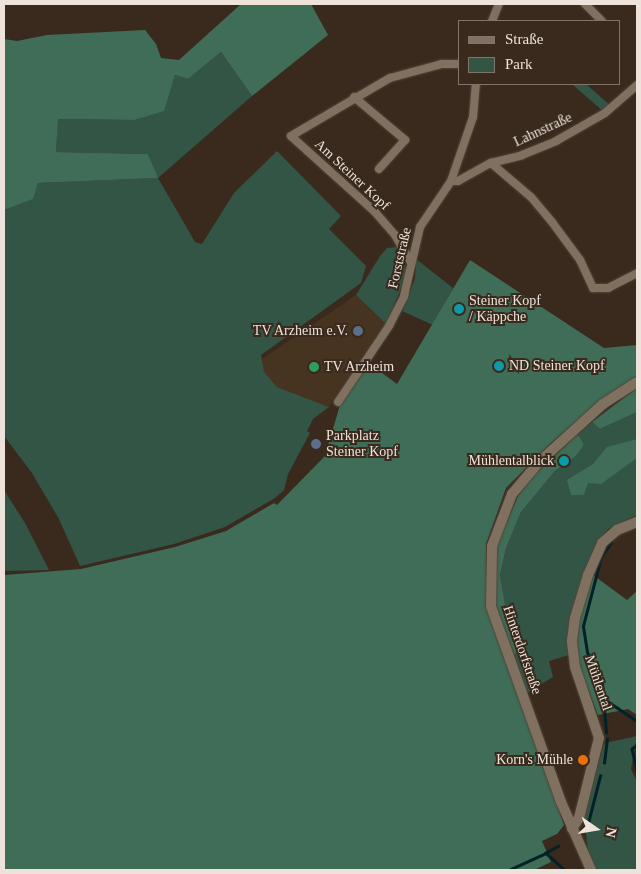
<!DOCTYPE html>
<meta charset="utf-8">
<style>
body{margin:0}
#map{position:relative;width:641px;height:874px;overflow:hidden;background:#392a1d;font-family:Georgia,serif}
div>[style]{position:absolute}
.built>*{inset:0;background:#463320}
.green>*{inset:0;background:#335545}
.forest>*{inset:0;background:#3f6d57}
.stream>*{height:2.5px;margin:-1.25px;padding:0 1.25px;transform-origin:1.25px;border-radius:1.25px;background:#032127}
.roads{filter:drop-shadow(0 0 1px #514539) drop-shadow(0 0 1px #514539)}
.minor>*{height:8px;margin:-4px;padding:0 4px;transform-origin:4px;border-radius:4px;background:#807060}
.tertiary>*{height:10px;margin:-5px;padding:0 5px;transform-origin:5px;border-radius:5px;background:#807060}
.dots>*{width:14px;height:14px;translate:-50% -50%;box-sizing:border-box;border:2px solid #392a1d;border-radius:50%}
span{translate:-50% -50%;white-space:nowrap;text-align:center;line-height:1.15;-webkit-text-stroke:4px #392a1d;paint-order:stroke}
.street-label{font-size:14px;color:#ede3db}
.poi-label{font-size:14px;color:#ede3db}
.left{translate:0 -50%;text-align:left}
.right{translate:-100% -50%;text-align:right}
.frame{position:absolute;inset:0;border:5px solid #ede3db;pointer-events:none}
.legend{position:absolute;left:458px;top:20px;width:162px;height:65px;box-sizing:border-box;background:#392a1d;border:1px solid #817469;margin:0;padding:6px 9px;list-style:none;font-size:15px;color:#ede3db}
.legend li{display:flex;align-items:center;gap:10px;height:25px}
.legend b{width:25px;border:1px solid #817469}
.north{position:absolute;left:571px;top:804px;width:50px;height:50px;-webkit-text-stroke:4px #392a1d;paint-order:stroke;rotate:103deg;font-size:14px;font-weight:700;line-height:20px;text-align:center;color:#ede3db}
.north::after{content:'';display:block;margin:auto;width:18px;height:22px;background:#ede3db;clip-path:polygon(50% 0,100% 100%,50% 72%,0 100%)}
</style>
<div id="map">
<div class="built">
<div style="clip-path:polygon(356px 295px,386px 324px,329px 407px,277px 387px,263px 372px,262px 359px)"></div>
</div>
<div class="green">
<div style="clip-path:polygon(221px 52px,252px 96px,158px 178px,195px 242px,202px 244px,234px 193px,277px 151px,341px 216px,329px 229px,366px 266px,361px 283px,261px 355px,264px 372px,277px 387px,329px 407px,313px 419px,307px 431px,310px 433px,288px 474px,284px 490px,275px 498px,225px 527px,174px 544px,80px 566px,59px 519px,32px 473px,4px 436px,4px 210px,32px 199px,38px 183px,157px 178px,148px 154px,56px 152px,57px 119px,135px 120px,163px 111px,175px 75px,188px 79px)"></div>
<div style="clip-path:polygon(572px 84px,586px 84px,612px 107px,605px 113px)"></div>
<div style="clip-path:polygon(397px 247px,406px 269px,406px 277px,386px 324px,356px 295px,380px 256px,387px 248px)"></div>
<div style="clip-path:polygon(416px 259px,453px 288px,433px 325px,402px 311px,415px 279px)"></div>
<div style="clip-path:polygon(637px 412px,637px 515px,608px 529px,597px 543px,587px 564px,569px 655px,549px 661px,553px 677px,525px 694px,513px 655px,521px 650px,506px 610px,500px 575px,506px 548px,521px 512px,555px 471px,576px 456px,584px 445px,578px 434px,592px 422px,600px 429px)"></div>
<div style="clip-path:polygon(4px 490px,25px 523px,49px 570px,4px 571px)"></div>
<div style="clip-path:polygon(637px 736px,631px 769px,637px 782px,637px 870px,595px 870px,588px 851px,584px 817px,603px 747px,605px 743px)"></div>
</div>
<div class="forest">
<div style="clip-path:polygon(241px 4px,311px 4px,328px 35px,252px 96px,221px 52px,188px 79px,175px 75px,164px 111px,135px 120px,58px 119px,56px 152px,148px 154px,158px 178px,38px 183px,33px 199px,4px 210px,4px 39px,17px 41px,47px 35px,145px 30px,156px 44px,161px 58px,179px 60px)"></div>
<div style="clip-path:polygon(470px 260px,604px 348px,637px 345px,637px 376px,600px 401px,551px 443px,506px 488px,486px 544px,487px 609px,564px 825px,557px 834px,542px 841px,551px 862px,534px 870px,4px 870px,4px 575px,81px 569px,175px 547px,226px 531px,274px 503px,277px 505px,325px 456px,340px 405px,367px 362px,397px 384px)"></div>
<div style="clip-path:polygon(637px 388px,637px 412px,600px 429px,592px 422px)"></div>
<div style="clip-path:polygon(578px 434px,584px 445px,576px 456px,555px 471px,521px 512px,506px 548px,500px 575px,506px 610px,521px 651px,513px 655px,496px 606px,496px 547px,518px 496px,533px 476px)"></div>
<div style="clip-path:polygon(637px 439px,637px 458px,601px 484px,588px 483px,584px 495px,571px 495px,567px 480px,593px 464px,607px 447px)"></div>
<div style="clip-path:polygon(593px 575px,627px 600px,637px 591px,637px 715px,628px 709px,598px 715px,579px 666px,576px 644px,579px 621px)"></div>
</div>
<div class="stream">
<div style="left:606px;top:700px;width:37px;rotate:34deg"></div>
<div style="left:606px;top:733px;width:50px;rotate:-94.6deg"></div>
<div style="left:602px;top:683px;width:34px;rotate:-116deg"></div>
<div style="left:587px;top:652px;width:26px;rotate:-99deg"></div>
<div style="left:583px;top:626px;width:71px;rotate:-75.4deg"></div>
<div style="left:601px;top:557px;width:18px;rotate:-56deg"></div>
<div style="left:637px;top:745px;width:6px;rotate:141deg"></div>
<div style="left:632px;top:749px;width:22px;rotate:77deg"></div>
<div style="left:604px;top:763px;width:24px;rotate:-83deg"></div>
<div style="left:587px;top:827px;width:53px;rotate:-75.7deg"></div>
<div style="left:559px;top:846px;width:15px;rotate:152deg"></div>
<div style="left:546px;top:853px;width:25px;rotate:42deg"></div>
<div style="left:509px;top:870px;width:41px;rotate:-24.7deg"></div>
</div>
<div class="roads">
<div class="minor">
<div style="left:585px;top:4px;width:24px;rotate:45deg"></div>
<div style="left:492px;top:21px;width:18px;rotate:-68deg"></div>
<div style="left:354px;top:97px;width:67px;rotate:40.1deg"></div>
<div style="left:405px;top:140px;width:39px;rotate:132deg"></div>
<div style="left:491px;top:163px;width:52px;rotate:40.4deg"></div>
<div style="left:531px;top:197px;width:33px;rotate:50deg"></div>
<div style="left:552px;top:222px;width:47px;rotate:53.6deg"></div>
<div style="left:580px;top:260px;width:31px;rotate:65deg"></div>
<div style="left:593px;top:288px;width:15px"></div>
<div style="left:608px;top:288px;width:33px;rotate:-27deg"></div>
<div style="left:451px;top:181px;width:7px"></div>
<div style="left:458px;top:181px;width:38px;rotate:-29deg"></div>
<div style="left:491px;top:163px;width:32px;rotate:-14deg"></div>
<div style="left:522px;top:155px;width:37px;rotate:-22deg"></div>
<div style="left:556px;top:141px;width:56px;rotate:-29.7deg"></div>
<div style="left:605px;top:113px;width:43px;rotate:-41.2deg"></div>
<div style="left:410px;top:261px;width:30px;rotate:-120deg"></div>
<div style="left:395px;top:235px;width:32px;rotate:-131deg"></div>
<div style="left:374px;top:211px;width:112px;rotate:-137.9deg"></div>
<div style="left:291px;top:136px;width:115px;rotate:-30.4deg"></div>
<div style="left:390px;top:78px;width:54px;rotate:-15.1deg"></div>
<div style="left:442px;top:64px;width:18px"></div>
<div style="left:338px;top:402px;width:92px;rotate:-56.1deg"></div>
<div style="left:389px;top:326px;width:34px;rotate:-63deg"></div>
<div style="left:404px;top:296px;width:71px;rotate:-76.9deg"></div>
<div style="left:420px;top:227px;width:55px;rotate:-56deg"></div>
<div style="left:451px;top:181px;width:68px;rotate:-71deg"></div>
<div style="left:473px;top:117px;width:33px;rotate:-85deg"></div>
</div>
<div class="tertiary">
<div style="left:572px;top:829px;width:13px;rotate:-58deg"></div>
<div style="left:579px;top:818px;width:82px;rotate:-76deg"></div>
<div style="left:599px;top:738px;width:75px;rotate:-108.7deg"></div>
<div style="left:575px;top:667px;width:26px;rotate:-97deg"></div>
<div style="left:572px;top:641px;width:23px;rotate:-83deg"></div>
<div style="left:575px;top:618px;width:45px;rotate:-73.2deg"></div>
<div style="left:588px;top:575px;width:35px;rotate:-66deg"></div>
<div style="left:602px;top:543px;width:20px;rotate:-41deg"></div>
<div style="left:617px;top:530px;width:22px;rotate:-22deg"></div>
<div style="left:591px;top:870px;width:74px;rotate:-113.8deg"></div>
<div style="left:561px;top:802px;width:208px;rotate:-109.7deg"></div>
<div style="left:491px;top:606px;width:60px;rotate:-89deg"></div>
<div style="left:492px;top:546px;width:56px;rotate:-69deg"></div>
<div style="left:512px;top:494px;width:42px;rotate:-49.8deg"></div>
<div style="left:539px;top:462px;width:86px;rotate:-42.2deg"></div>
<div style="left:603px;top:404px;width:40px;rotate:-32.9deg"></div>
</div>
</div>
<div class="dots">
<div style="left:459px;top:309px;background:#0f9aa8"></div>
<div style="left:358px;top:331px;background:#5c6f8a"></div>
<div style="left:499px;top:366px;background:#0f9aa8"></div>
<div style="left:314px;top:367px;background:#2e9e5b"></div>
<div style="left:316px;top:444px;background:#5c6f8a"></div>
<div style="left:564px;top:461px;background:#0f9aa8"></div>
<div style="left:583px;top:760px;background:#e8710a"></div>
</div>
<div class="street-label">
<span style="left:543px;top:130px;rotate:-25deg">Lahnstraße</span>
<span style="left:352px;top:175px;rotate:43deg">Am Steiner Kopf</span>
<span style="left:400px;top:258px;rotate:-77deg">Forststraße</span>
<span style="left:522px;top:650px;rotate:71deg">Hinterdorfstraße</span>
<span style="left:598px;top:683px;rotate:71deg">Mühlental</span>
</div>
<div class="poi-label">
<span class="left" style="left:469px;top:309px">Steiner Kopf<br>/ Käppche</span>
<span class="right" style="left:348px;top:331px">TV Arzheim e.V.</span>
<span class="left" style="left:509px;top:366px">ND Steiner Kopf</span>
<span class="left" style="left:324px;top:367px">TV Arzheim</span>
<span class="left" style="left:326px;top:444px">Parkplatz<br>Steiner Kopf</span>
<span class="right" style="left:554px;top:461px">Mühlentalblick</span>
<span class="right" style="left:573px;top:760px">Korn's Mühle</span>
</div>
<div class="frame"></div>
<ul class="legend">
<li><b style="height:6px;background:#807060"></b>Straße</li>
<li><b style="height:14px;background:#335545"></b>Park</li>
</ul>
<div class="north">N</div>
</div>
